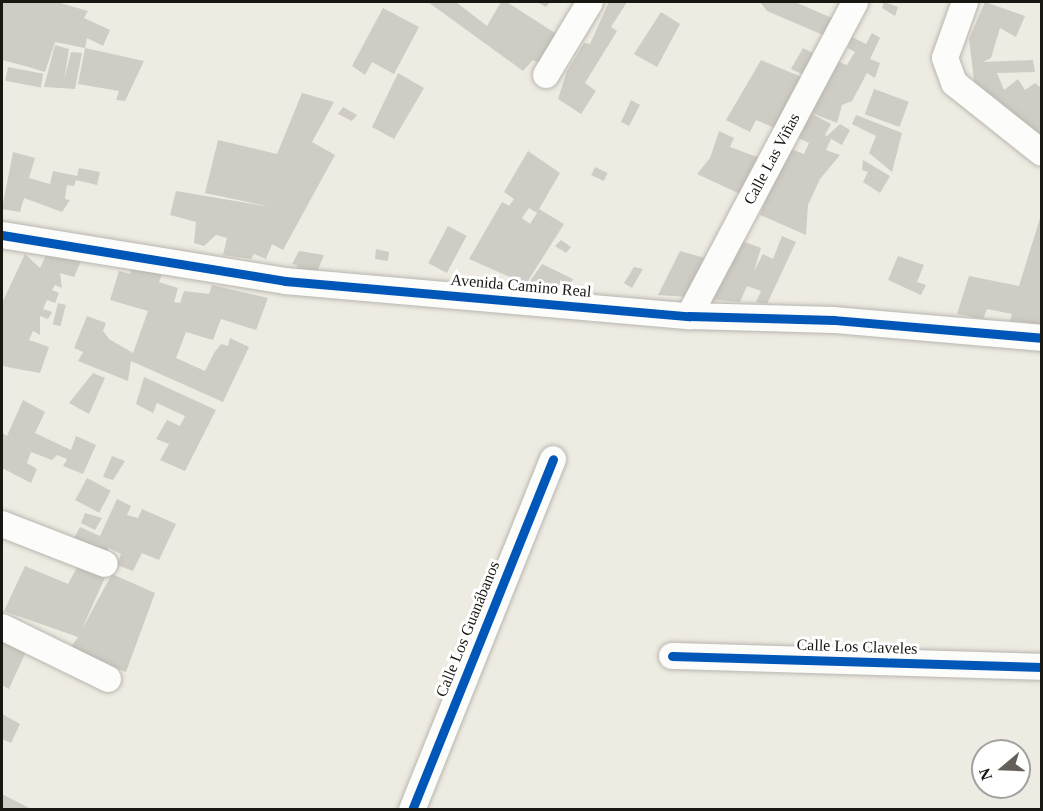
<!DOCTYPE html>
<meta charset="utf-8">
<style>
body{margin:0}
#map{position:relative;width:1043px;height:811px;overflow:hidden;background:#eeebe2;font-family:Georgia,serif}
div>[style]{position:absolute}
.building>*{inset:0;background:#ceccc4;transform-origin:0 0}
.roads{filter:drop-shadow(0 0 2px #b8b6af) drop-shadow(0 0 2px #b8b6af)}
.minor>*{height:26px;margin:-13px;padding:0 13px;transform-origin:13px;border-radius:13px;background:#fcfcfb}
.cycleway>*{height:9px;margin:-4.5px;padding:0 4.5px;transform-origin:4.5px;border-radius:4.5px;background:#0057b8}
span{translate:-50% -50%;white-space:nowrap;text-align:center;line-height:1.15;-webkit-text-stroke:6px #fff;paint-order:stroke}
.street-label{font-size:16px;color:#191711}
.frame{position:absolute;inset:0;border:3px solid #191711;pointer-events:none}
.north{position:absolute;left:971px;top:739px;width:60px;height:60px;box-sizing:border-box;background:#fff;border:2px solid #a3a2a0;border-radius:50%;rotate:251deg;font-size:16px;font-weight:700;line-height:24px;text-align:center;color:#191711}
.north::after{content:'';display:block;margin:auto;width:21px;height:27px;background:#64615a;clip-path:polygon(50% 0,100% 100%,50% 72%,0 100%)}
</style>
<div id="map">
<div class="building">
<div style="clip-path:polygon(2px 2px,57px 2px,88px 11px,84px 18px,110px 30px,103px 46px,87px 38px,85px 48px,55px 42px,45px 72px,25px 66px,2px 60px)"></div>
<div style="clip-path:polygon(428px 2px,456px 2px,487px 26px,501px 2px,507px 2px,558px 35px,542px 65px,533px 60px,523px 71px)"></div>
<div style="clip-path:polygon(537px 2px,550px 2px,546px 7px)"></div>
<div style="clip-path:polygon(609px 2px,627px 2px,611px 27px,617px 31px,585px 83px,596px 91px,581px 114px,558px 99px,567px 71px,584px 43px,590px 44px)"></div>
<div style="clip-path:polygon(760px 2px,795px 2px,832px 18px,823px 35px,767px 11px)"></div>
<div style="clip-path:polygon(884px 2px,898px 7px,895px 16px,882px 8px)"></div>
<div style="clip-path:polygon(985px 2px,1025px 16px,1016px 37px,1000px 28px,991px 58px,983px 62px,1033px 60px,1035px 72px,997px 73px,1004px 90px,1018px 79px,1025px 90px,1035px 83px,1040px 87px,1041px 141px,975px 88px,969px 39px)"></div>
<div style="clip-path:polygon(383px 8px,419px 27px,394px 74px,372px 62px,365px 75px,352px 66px)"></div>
<div style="clip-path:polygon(661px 12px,680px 24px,657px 67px,634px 54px)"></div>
<div style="clip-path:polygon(872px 33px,880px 38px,870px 59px,880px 63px,875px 78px,867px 73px,852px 101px,842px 105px,837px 123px,809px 112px,831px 124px,825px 135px,827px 136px,840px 124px,850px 130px,842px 145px,831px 139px,826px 150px,840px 155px,820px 179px,808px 205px,806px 235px,760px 215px,786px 147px,804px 154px,809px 143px,792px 135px,836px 61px,847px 65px,855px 52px,848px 48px,852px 37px,866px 44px)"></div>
<div style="clip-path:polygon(55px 45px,69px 49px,64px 81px,71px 52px,82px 53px,75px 89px,44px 87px)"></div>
<div style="clip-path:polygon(85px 48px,144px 61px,125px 101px,116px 100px,119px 91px,78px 84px)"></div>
<div style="clip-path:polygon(803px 48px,815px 54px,802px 74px,791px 69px)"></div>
<div style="clip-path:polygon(761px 60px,804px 78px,775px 128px,756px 120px,750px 132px,726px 120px)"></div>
<div style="left:8px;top:67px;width:36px;height:14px;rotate:11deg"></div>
<div style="clip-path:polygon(398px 73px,424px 88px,394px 139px,372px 127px)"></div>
<div style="left:874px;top:89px;width:37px;height:27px;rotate:20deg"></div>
<div style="clip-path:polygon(302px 93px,334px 102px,312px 142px,335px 155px,283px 250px,272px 244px,266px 259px,254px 254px,251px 259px,223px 255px,227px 238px,216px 235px,204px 246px,194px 243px,196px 222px,170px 215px,176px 191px,271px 207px,205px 193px,218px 140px,277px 154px)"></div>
<div style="clip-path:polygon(631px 100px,640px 105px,629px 126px,621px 122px)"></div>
<div style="clip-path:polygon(343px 107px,357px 115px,352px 121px,338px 114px)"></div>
<div style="clip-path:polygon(856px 115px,902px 133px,892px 172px,869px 153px,876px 136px,852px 124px)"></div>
<div style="clip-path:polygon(719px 131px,734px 138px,730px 147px,760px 158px,740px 194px,697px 174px,710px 158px)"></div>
<div style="clip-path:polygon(evenodd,528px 151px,560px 173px,539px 209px,564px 224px,526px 284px,469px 259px,502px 202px,509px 206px,514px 199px,504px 192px,528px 151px,529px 208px,537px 213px,530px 224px,522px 218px,529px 208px)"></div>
<div style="clip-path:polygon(13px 152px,35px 158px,29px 178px,50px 184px,53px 171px,77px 176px,79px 168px,100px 172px,97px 185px,76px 180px,74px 186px,67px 185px,65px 199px,70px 200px,62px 212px,24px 198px,20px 212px,2px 209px)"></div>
<div style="clip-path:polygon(863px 160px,890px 176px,880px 193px,863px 182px,868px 172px,862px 170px)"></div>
<div style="left:595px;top:167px;width:14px;height:9px;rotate:25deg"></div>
<div style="clip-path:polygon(1041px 215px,1041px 324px,1010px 321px,1012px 314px,987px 309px,983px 319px,957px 314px,969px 276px,1019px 286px)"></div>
<div style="left:448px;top:226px;width:21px;height:42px;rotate:28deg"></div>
<div style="clip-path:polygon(782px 236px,796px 242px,767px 304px,756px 302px,761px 291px,747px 286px,740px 302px,707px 299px,737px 239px,761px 248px,754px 271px,763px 254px,773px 259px)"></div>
<div style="clip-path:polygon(561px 240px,571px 247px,566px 253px,555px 246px)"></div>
<div style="clip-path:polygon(376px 249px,389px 252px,388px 261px,375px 259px)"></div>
<div style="clip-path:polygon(299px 251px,324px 255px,317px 272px,296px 271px,297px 265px,292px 264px)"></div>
<div style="clip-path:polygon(680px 251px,708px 259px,688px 297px,658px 295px)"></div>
<div style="clip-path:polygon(47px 253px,81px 261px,74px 277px,60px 273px,62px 288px,55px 285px,52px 290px,59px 293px,55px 303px,47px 300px,43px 309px,52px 312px,48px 319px,40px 316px,40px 335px,33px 331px,29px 340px,49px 347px,40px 373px,7px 367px,2px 365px,2px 303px,25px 254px,40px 268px)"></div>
<div style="clip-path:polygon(898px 256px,924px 265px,917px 282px,926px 285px,921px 295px,888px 280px)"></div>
<div style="clip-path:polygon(542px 264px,573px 279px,569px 286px,528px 284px)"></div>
<div style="clip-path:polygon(132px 266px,162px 275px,159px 282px,178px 288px,174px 302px,180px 303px,184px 291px,209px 294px,212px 285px,268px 298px,256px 330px,221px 319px,213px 340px,186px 332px,176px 358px,205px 371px,214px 353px,221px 344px,228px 346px,230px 338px,249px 347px,223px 402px,131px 361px,128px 381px,78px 361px,83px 352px,74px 348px,87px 316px,106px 323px,103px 331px,109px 339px,133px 353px,148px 311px,110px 300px,119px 271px,130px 274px)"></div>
<div style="clip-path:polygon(634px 267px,643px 269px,632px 288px,624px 283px)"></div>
<div style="left:58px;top:303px;width:8px;height:22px;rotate:14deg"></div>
<div style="clip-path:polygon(93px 373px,105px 378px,89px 414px,69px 403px)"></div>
<div style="clip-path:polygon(144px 377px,216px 410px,185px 471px,160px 460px,169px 444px,156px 439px,167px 420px,180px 426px,185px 416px,157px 403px,153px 413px,136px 404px)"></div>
<div style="clip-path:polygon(23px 400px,45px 412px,35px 433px,71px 450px,76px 436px,96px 445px,83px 474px,63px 466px,67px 459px,57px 455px,52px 460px,31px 452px,27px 463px,37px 469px,31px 483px,2px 468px,2px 433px,7px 436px)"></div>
<div style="clip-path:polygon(112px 456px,125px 461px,113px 480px,103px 477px)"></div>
<div style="left:87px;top:478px;width:27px;height:25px;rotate:28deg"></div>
<div style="clip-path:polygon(117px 499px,131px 506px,127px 515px,138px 518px,142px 509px,176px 524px,159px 560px,142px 553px,133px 571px,117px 565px,121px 554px,109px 548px,104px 556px,72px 542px,80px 527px,100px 536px)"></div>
<div style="clip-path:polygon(85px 513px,102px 518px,95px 530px,81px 523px)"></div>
<div style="clip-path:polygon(80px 562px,107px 573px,81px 631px,112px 574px,155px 593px,126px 672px,70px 649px,78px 637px,4px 611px,25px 566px,68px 584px)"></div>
<div style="clip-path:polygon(2px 634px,28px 647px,9px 689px,2px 685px)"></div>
<div style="clip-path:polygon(2px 714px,20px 724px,11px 743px,2px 739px)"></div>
<div style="clip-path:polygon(2px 794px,33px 810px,2px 810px)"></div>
</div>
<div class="roads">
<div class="minor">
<div style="left:965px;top:2px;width:59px;rotate:109.7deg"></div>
<div style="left:945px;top:58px;width:27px;rotate:70deg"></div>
<div style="left:954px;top:83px;width:112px;rotate:38.5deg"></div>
<div style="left:546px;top:75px;width:85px;rotate:-58.9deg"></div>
<div style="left:2px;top:235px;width:287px;rotate:9.2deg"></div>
<div style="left:285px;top:281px;width:406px;rotate:5deg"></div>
<div style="left:689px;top:316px;width:145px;rotate:1.6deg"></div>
<div style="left:834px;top:320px;width:209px;rotate:4.9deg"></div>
<div style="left:689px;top:316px;width:355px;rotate:-62.1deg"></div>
<div style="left:2px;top:524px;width:110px;rotate:21.2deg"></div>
<div style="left:2px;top:627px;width:118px;rotate:26.1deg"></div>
<div style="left:672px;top:656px;width:370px;rotate:1.7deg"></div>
<div style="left:412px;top:810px;width:378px;rotate:-68.1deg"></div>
</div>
</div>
<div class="cycleway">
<div style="left:2px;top:235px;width:287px;rotate:9.2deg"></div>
<div style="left:285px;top:281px;width:406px;rotate:5deg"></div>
<div style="left:689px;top:316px;width:145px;rotate:1.6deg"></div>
<div style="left:834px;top:320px;width:209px;rotate:4.9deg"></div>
<div style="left:672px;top:656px;width:370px;rotate:1.7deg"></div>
<div style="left:412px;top:810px;width:378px;rotate:-68.1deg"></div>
</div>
<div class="street-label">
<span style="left:772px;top:159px;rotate:-62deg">Calle Las Viñas</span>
<span style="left:521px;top:286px;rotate:5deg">Avenida Camino Real</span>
<span style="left:468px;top:629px;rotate:-68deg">Calle Los Guanábanos</span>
<span style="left:857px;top:647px;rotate:2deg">Calle Los Claveles</span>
</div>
<div class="frame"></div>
<div class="north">N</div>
</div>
